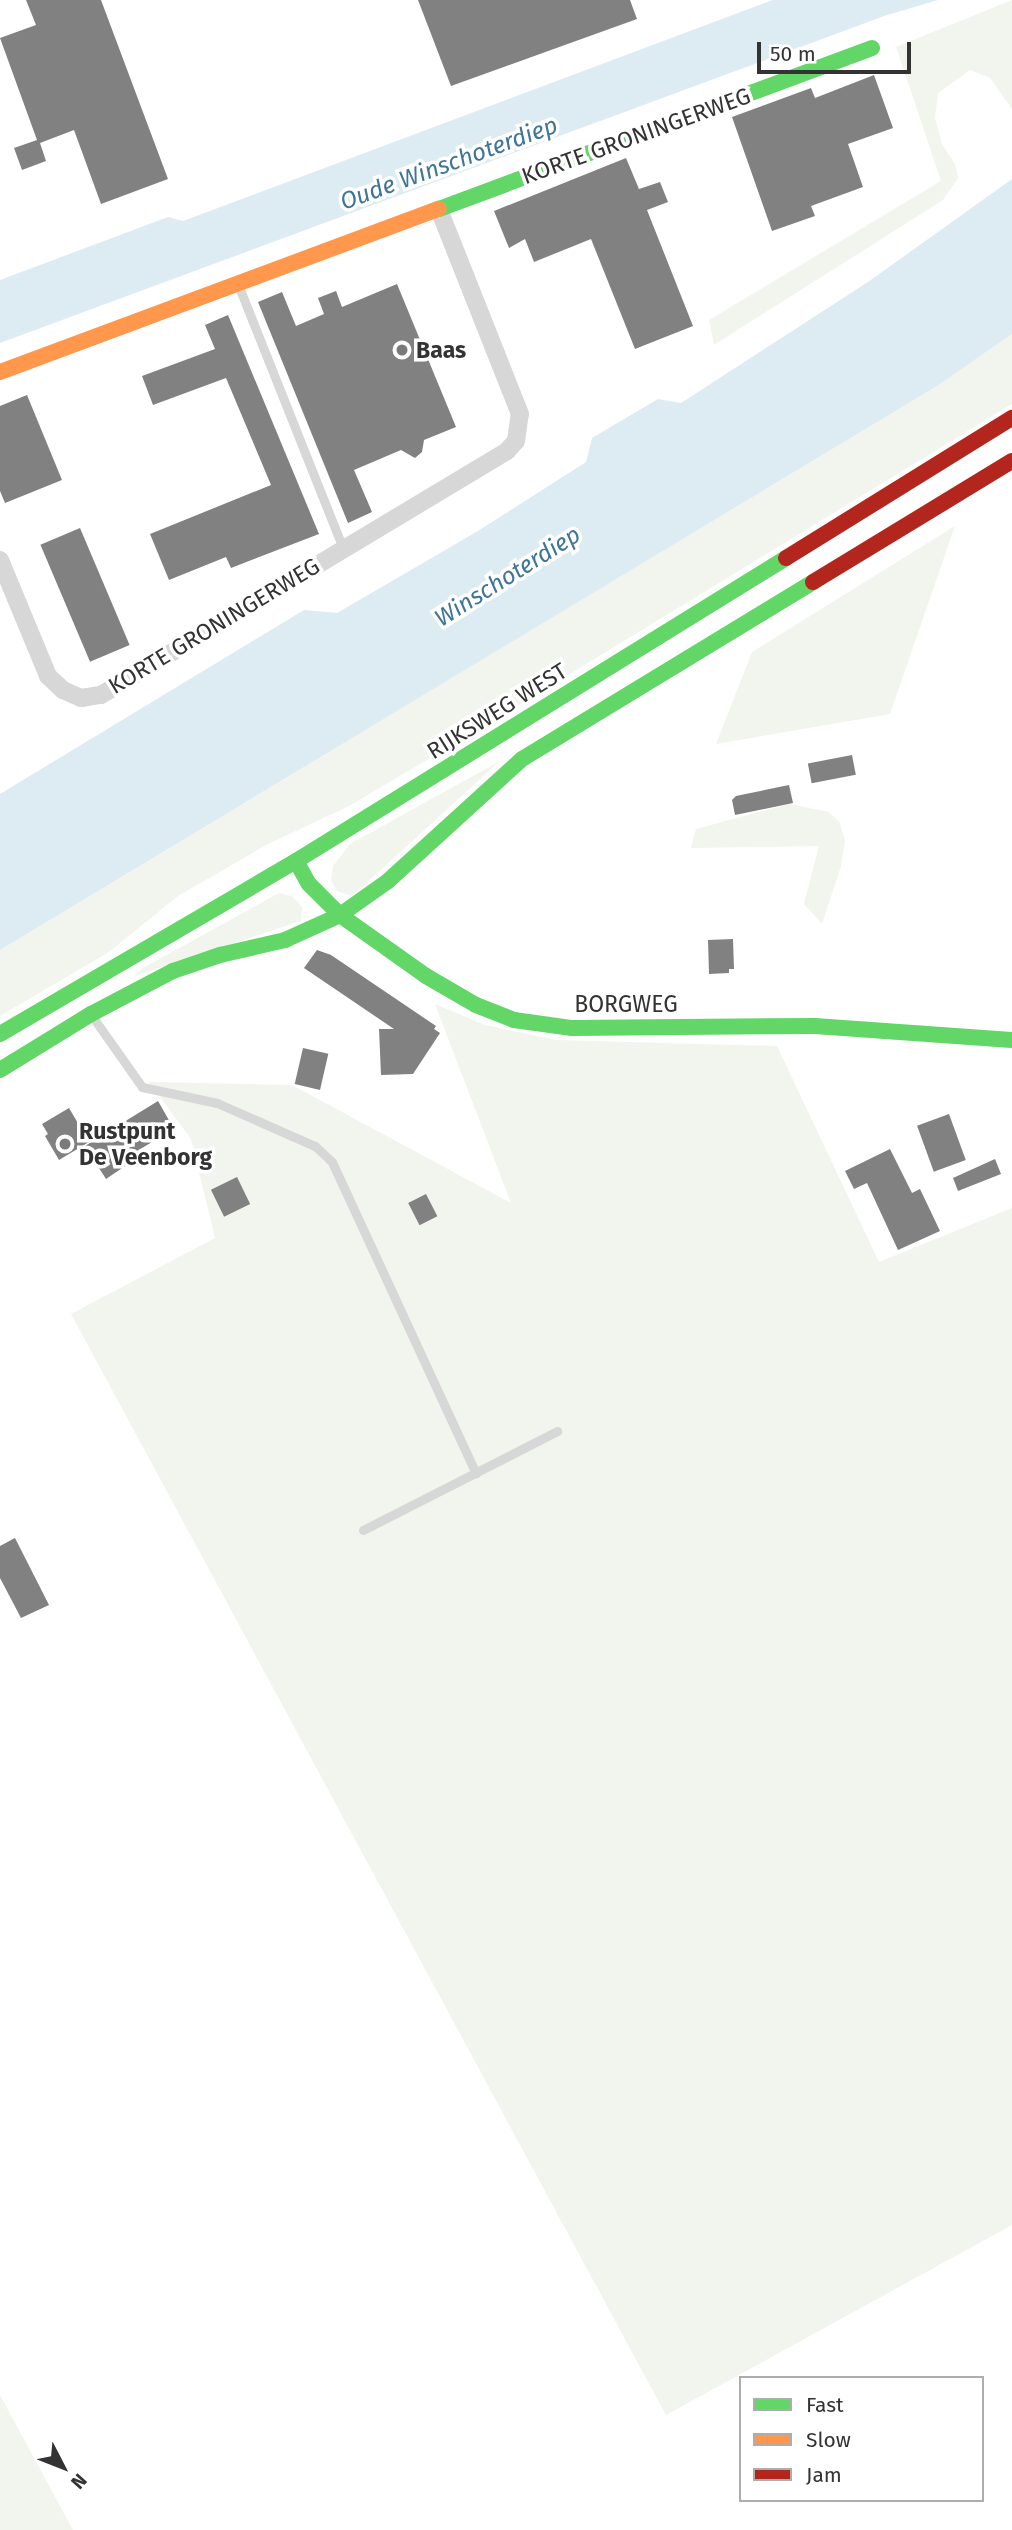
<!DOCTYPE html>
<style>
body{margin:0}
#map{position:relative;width:1012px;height:2530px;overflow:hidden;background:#fff;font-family:"Fira Sans",sans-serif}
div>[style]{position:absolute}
.green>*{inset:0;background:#f1f5ed}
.water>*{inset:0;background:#ddebf3}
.building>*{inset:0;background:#818181;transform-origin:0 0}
.lane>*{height:9px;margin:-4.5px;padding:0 4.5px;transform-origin:4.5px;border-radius:4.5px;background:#d7d7d7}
.street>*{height:18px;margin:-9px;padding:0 9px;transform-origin:9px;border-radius:9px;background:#d7d7d7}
.fast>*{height:16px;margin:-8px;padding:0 8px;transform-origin:8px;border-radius:8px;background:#63d668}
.slow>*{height:16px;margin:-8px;padding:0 8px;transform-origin:8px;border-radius:8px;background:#ff974d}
.jam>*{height:16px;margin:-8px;padding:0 8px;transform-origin:8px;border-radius:8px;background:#b3261e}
.dots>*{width:19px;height:19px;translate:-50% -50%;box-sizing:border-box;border:4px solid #fff;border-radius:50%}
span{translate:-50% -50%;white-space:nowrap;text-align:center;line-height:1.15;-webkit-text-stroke:7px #fff;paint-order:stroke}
.street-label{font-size:23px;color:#333}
.poi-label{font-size:23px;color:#333;font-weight:700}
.left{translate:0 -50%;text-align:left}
.water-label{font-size:24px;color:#3f7597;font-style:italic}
.legend{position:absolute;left:739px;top:2376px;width:245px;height:126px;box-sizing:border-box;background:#fff;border:2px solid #adadad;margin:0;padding:9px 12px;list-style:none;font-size:21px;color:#333}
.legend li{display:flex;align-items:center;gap:14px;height:35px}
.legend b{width:35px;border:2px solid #adadad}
.north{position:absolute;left:28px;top:2432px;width:70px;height:70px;-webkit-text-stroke:5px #fff;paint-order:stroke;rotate:132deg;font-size:19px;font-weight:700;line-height:28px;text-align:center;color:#333}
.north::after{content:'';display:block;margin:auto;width:24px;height:32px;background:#333;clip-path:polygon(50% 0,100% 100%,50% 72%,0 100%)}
.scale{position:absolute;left:757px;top:42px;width:154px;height:32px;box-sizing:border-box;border:4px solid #333;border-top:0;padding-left:9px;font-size:21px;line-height:24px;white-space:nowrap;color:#333;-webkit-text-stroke:5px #fff;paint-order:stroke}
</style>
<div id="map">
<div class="green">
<div style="clip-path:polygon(1012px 0,1012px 109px,990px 78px,970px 70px,938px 93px,935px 118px,942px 144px,955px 164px,958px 178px,943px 200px,714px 345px,709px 320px,941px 181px,896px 47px)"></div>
<div style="clip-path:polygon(1012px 334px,1012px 404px,488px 724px,349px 806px,268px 844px,178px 896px,109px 952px,0 1016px,0 950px,937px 386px)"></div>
<div style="clip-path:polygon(955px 526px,890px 714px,716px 744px,752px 652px)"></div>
<div style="clip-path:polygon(500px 761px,352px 896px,337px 891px,331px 880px,333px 866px,350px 844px)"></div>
<div style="clip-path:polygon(789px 804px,829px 812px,840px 823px,845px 841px,841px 866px,822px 924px,804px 904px,819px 846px,691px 848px,696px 829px)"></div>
<div style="clip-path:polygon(279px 893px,292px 896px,302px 907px,301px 921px,135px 976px,143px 968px)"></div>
<div style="clip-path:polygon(435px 1004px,485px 1025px,556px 1040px,777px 1046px,879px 1262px,1012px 1208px,1012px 2225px,666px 2415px,71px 1314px,215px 1238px,191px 1139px,149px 1082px,292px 1085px,511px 1203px)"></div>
<div style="clip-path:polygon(0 2395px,73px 2530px,0 2530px)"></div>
</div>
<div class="water">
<div style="clip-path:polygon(773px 0,938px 0,884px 16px,0 343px,0 280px,168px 217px,183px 221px)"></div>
<div style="clip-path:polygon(1012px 179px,1012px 334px,937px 386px,0 950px,0 794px,304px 610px,337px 613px,478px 531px,586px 462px,592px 438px,658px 399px,681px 403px,868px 282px)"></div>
</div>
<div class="building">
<div style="clip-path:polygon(26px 0,101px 0,168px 179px,101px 204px,74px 130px,40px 143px,46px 161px,22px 170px,14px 148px,37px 140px,0 38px,36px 25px)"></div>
<div style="clip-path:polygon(418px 0,630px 0,637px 19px,451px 86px)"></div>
<div style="clip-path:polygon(874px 75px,893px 128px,848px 144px,863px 187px,811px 206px,815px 216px,772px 231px,732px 117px,811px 88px,815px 98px)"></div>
<div style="clip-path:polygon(626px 158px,639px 189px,660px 182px,668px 202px,647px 210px,693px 326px,635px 349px,591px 239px,534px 262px,525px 239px,509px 248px,494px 211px)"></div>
<div style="clip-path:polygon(397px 284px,456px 427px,424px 440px,422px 452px,415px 458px,401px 450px,354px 470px,372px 512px,348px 523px,258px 302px,282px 292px,296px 326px,324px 314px,318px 298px,336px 291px,342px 307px)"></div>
<div style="clip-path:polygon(228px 315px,319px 534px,231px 568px,226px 557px,169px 580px,150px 534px,271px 485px,226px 378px,153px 405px,142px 376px,215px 349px,205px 325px)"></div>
<div style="clip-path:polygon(27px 395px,62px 480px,5px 503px,0 491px,0 406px)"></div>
<div style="left:80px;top:528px;width:127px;height:43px;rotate:67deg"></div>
<div style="left:852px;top:755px;width:20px;height:45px;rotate:79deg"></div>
<div style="clip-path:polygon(789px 785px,793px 803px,735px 815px,732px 800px,736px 796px)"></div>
<div style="clip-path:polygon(733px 939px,734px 969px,729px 969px,729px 973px,709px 974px,708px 940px)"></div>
<div style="clip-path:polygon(317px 950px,331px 955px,436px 1026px,434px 1029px,440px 1033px,413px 1074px,381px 1075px,379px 1029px,394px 1029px,304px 968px)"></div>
<div style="left:303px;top:1048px;width:26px;height:37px;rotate:13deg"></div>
<div style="clip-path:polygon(158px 1101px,174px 1129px,137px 1151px,140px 1156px,106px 1179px,85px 1146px)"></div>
<div style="clip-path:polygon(69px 1108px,89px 1142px,59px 1160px,45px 1136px,48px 1134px,42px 1124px)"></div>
<div style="left:949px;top:1114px;width:49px;height:34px;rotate:70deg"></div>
<div style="clip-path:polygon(890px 1149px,912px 1193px,920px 1189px,940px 1231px,898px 1250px,867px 1183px,854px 1189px,845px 1171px)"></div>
<div style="clip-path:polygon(995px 1159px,1001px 1174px,958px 1191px,953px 1178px)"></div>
<div style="left:237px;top:1177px;width:30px;height:29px;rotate:64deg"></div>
<div style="left:426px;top:1194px;width:25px;height:20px;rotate:63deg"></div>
<div style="clip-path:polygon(15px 1538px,49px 1605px,21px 1618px,0 1578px,0 1546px)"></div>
</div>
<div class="lane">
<div style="left:239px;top:287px;width:282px;rotate:68.3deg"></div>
<div style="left:92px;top:1016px;width:87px;rotate:54.8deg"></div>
<div style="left:142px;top:1087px;width:77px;rotate:12deg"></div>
<div style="left:217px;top:1103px;width:107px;rotate:23.7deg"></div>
<div style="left:315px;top:1146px;width:23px;rotate:43deg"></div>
<div style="left:332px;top:1162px;width:343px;rotate:65.2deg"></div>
<div style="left:363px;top:1530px;width:218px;rotate:-27deg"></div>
</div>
<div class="street">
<div style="left:0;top:560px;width:126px;rotate:67.5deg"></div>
<div style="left:48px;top:676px;width:21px;rotate:43deg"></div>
<div style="left:63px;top:690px;width:20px;rotate:24deg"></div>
<div style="left:81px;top:698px;width:20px;rotate:-9deg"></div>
<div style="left:101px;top:695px;width:474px;rotate:-31deg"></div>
<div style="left:507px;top:451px;width:13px;rotate:-48deg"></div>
<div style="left:516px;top:441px;width:27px;rotate:-82deg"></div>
<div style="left:520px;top:414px;width:220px;rotate:-111.6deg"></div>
</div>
<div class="fast">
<div style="left:439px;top:209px;width:462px;rotate:-20.4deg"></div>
<div style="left:296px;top:861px;width:26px;rotate:61deg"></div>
<div style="left:309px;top:884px;width:44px;rotate:45deg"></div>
<div style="left:340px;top:915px;width:105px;rotate:35.3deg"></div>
<div style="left:426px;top:976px;width:58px;rotate:30.1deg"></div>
<div style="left:476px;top:1005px;width:41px;rotate:21.5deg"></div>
<div style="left:514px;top:1020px;width:59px;rotate:7.9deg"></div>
<div style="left:572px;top:1028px;width:243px;rotate:-0.5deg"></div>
<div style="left:815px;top:1026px;width:197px;rotate:4.1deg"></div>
<div style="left:0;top:1034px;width:343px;rotate:-30.3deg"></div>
<div style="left:296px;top:861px;width:576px;rotate:-31.73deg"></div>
<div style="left:0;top:1070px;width:107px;rotate:-31.6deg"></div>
<div style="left:91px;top:1014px;width:93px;rotate:-27.7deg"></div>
<div style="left:173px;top:971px;width:50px;rotate:-18.8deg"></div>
<div style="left:220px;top:955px;width:67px;rotate:-13deg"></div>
<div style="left:285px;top:940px;width:60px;rotate:-24.4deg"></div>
<div style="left:340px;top:915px;width:59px;rotate:-35.3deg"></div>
<div style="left:388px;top:881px;width:181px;rotate:-42.3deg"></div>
<div style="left:522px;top:759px;width:341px;rotate:-31.3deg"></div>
</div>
<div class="slow">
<div style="left:0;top:372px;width:468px;rotate:-20.4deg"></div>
</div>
<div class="jam">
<div style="left:786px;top:558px;width:266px;rotate:-31.8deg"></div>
<div style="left:813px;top:582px;width:233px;rotate:-31.3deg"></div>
</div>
<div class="dots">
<div style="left:402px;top:350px;background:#7a7a7a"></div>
<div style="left:65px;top:1144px;background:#7a7a7a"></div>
</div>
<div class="street-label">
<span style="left:636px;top:136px;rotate:-20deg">KORTE GRONINGERWEG</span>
<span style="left:214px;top:626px;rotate:-31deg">KORTE GRONINGERWEG</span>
<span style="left:497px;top:711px;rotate:-32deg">RIJKSWEG WEST</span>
<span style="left:626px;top:1004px">BORGWEG</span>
</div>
<div class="poi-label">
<span class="left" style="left:416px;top:350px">Baas</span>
<span class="left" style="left:79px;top:1144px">Rustpunt<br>De Veenborg</span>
</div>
<div class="water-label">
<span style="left:449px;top:164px;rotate:-20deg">Oude Winschoterdiep</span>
<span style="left:508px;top:577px;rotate:-32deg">Winschoterdiep</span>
</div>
<ul class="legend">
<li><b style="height:9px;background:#63d668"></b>Fast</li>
<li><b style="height:9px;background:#ff974d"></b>Slow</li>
<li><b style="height:9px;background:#b3261e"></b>Jam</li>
</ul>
<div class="north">N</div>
<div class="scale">50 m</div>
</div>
